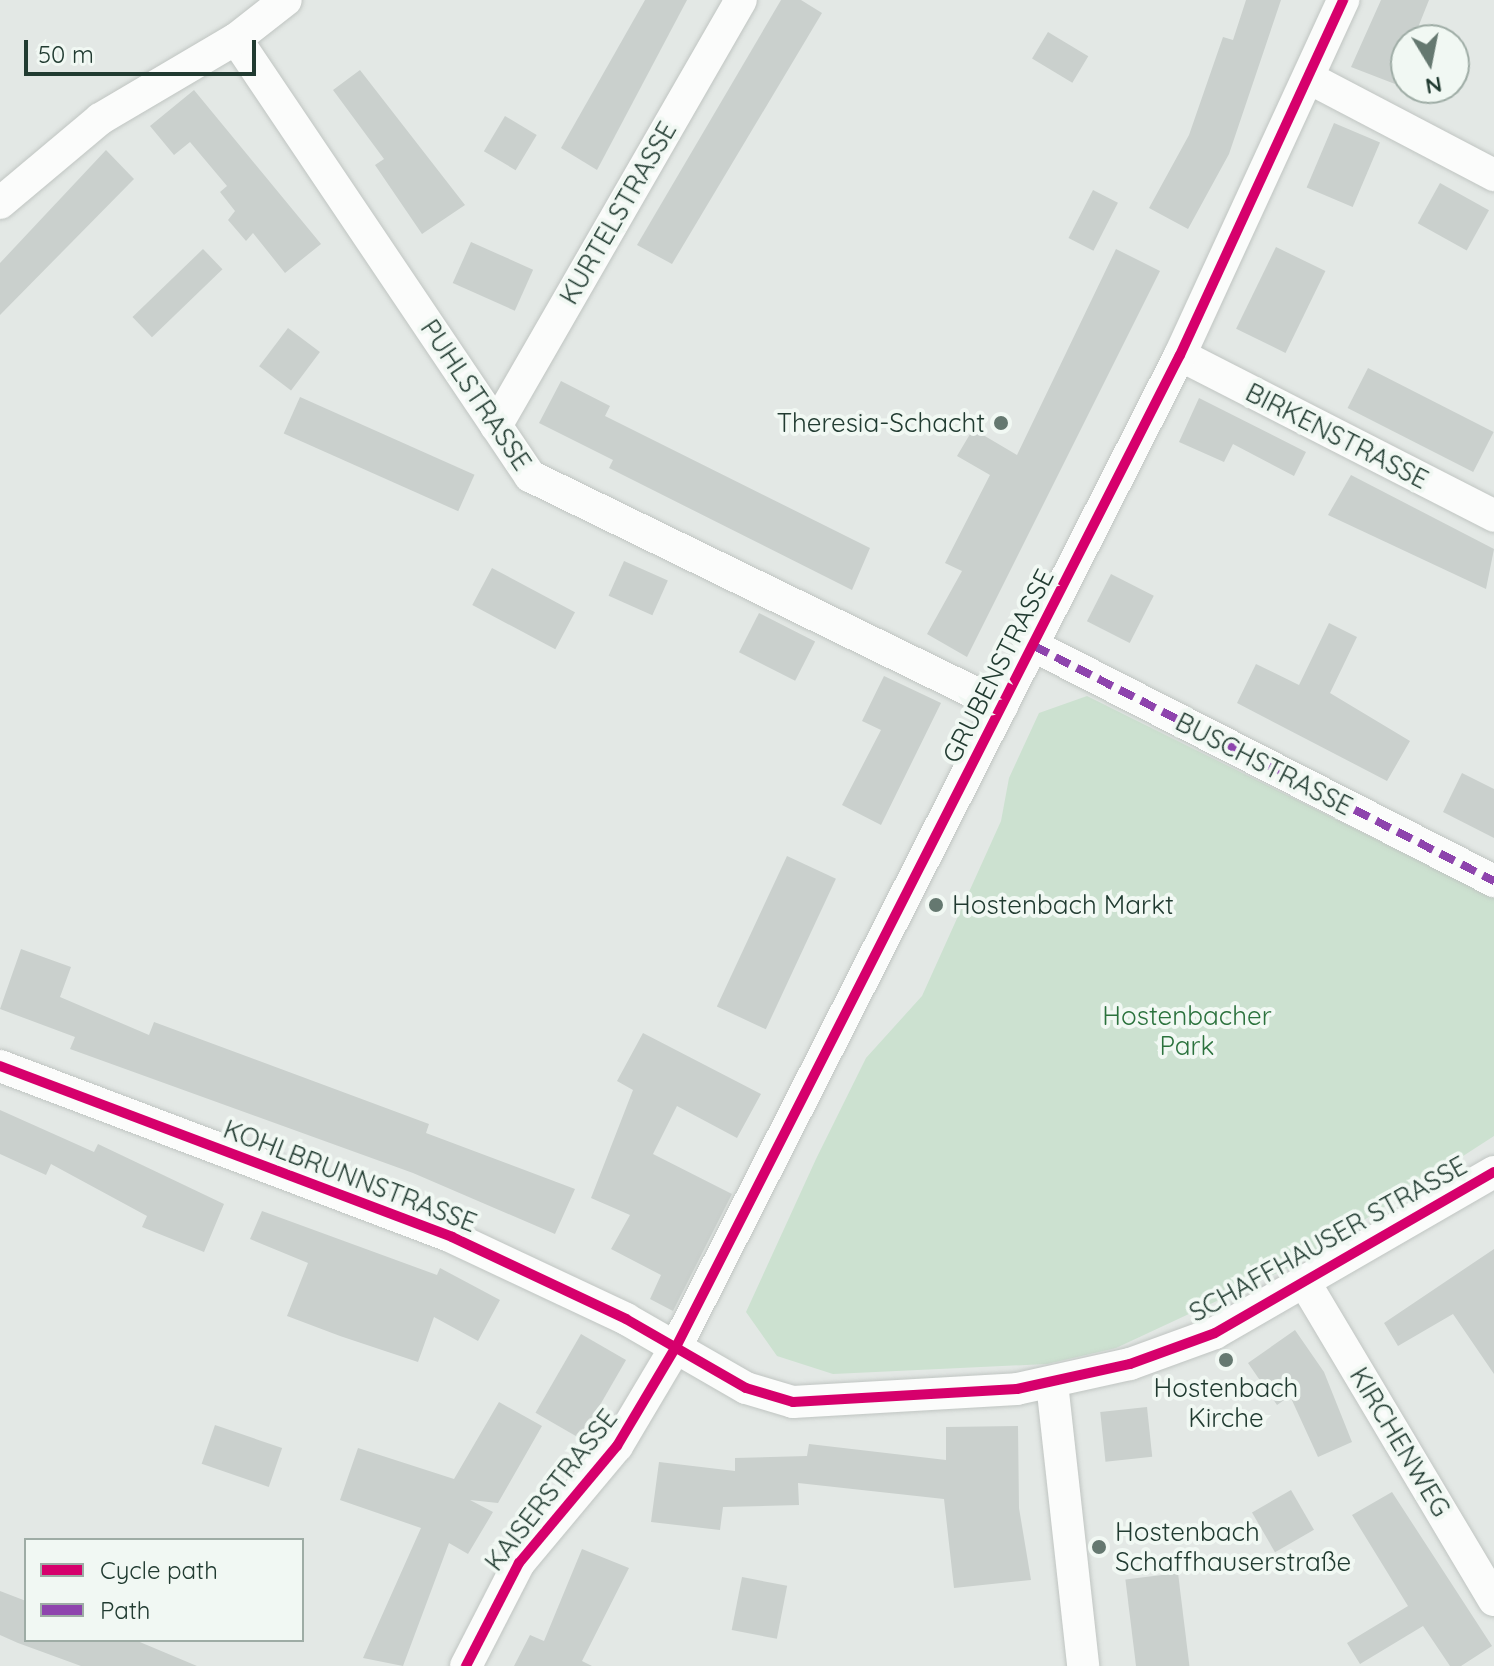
<!DOCTYPE html>
<meta charset="utf-8">
<style>
body{margin:0}
#map{position:relative;width:1494px;height:1666px;overflow:hidden;background:#e3e8e5;font-family:Quicksand,sans-serif}
div>[style]{position:absolute}
.green>*{inset:0;background:#cce1d0}
.building>*{inset:0;background:#cad0cd;transform-origin:0 0}
.roads{filter:drop-shadow(0 0 2px #c0c5c2) drop-shadow(0 0 2px #c0c5c2)}
.street>*{height:32px;margin:-16px;padding:0 16px;transform-origin:16px;border-radius:16px;background:#fbfcfb}
.quiet>*{height:8px;margin-top:-4px;transform-origin:0;background:repeating-linear-gradient(90deg,#8e44ad 0 16px,transparent 0 24px)}
.cycleway>*{height:10px;margin:-5px;padding:0 5px;transform-origin:5px;border-radius:5px;background:#d6006c}
.dots>*{width:22px;height:22px;translate:-50% -50%;box-sizing:border-box;border:4px solid #f1f8f3;border-radius:50%}
span{translate:-50% -50%;white-space:nowrap;text-align:center;line-height:1.15;-webkit-text-stroke:8px #f1f8f3;paint-order:stroke}
.street-label{font-size:26px;color:#213b31}
.poi-label{font-size:26px;color:#213b31}
.right{translate:-100% -50%;text-align:right}
.left{translate:0 -50%;text-align:left}
.park-label{font-size:26px;color:#2b723d}
.legend{position:absolute;left:24px;top:1538px;width:280px;height:104px;box-sizing:border-box;background:#f1f8f3;border:2px solid #9eaca5;margin:0;padding:10px 14px;list-style:none;font-size:24px;color:#213b31}
.legend li{display:flex;align-items:center;gap:16px;height:40px}
.legend b{width:40px;border:2px solid #9eaca5}
.north{position:absolute;left:1390px;top:24px;width:80px;height:80px;box-sizing:border-box;background:#f1f8f3;border:2px solid #9eaca5;border-radius:50%;rotate:170deg;font-size:22px;font-weight:700;line-height:32px;text-align:center;color:#213b31}
.north::after{content:'';display:block;margin:auto;width:28px;height:36px;background:#657870;clip-path:polygon(50% 0,100% 100%,50% 72%,0 100%)}
.scale{position:absolute;left:24px;top:40px;width:232px;height:36px;box-sizing:border-box;border:4px solid #213b31;border-top:0;padding-left:10px;font-size:24px;line-height:28px;white-space:nowrap;color:#213b31;-webkit-text-stroke:6px #f1f8f3;paint-order:stroke}
</style>
<div id="map">
<div class="green">
<div style="clip-path:polygon(1087px 696px,1494px 898px,1494px 1136px,1296px 1264px,1116px 1348px,1047px 1364px,833px 1374px,777px 1356px,746px 1312px,816px 1159px,866px 1058px,922px 996px,1001px 821px,1009px 778px,1039px 713px)"></div>
</div>
<div class="building">
<div style="clip-path:polygon(645px 0,687px 0,597px 170px,561px 148px)"></div>
<div style="clip-path:polygon(781px 0,801px 0,822px 13px,672px 264px,637px 245px)"></div>
<div style="clip-path:polygon(1246px 0,1281px 0,1229px 154px,1188px 229px,1149px 208px,1189px 135px,1223px 37px,1233px 40px)"></div>
<div style="clip-path:polygon(1381px 0,1429px 0,1413px 40px,1406px 40px,1395px 84px,1351px 67px)"></div>
<div style="left:1048px;top:32px;width:47px;height:31px;rotate:31deg"></div>
<div style="clip-path:polygon(360px 70px,465px 205px,422px 234px,375px 165px,384px 159px,333px 90px)"></div>
<div style="clip-path:polygon(194px 90px,321px 244px,285px 273px,253px 233px,246px 241px,228px 220px,235px 211px,220px 192px,227px 186px,190px 142px,174px 155px,150px 126px)"></div>
<div style="left:505px;top:116px;width:37px;height:41px;rotate:31deg"></div>
<div style="left:1334px;top:123px;width:50px;height:70px;rotate:23deg"></div>
<div style="clip-path:polygon(106px 150px,134px 179px,0 315px,0 263px)"></div>
<div style="left:1440px;top:183px;width:56px;height:46px;rotate:29deg"></div>
<div style="left:1093px;top:190px;width:28px;height:54px;rotate:27deg"></div>
<div style="left:471px;top:242px;width:68px;height:45px;rotate:24deg"></div>
<div style="left:1276px;top:247px;width:55px;height:91px;rotate:26deg"></div>
<div style="left:203px;top:249px;width:28px;height:98px;rotate:46deg"></div>
<div style="clip-path:polygon(1116px 249px,1160px 271px,967px 657px,927px 634px,962px 571px,945px 563px,990px 475px,957px 456px,973px 429px,1017px 455px)"></div>
<div style="left:288px;top:328px;width:40px;height:48px;rotate:37deg"></div>
<div style="left:1368px;top:368px;width:141px;height:45px;rotate:27deg"></div>
<div style="clip-path:polygon(561px 381px,610px 406px,605px 416px,870px 548px,852px 590px,609px 468px,613px 460px,539px 423px)"></div>
<div style="left:300px;top:397px;width:191px;height:40px;rotate:24deg"></div>
<div style="clip-path:polygon(1199px 398px,1306px 452px,1294px 476px,1233px 444px,1224px 462px,1179px 442px)"></div>
<div style="clip-path:polygon(1351px 475px,1494px 549px,1486px 589px,1328px 515px)"></div>
<div style="left:624px;top:561px;width:48px;height:38px;rotate:24deg"></div>
<div style="left:492px;top:568px;width:94px;height:42px;rotate:28deg"></div>
<div style="left:1111px;top:574px;width:48px;height:53px;rotate:27deg"></div>
<div style="left:759px;top:613px;width:63px;height:44px;rotate:27deg"></div>
<div style="clip-path:polygon(1329px 623px,1357px 637px,1330px 693px,1410px 741px,1387px 781px,1237px 703px,1256px 664px,1299px 685px)"></div>
<div style="clip-path:polygon(884px 676px,941px 703px,881px 825px,842px 805px,881px 730px,862px 721px)"></div>
<div style="clip-path:polygon(1462px 773px,1494px 789px,1494px 838px,1443px 812px)"></div>
<div style="left:787px;top:856px;width:54px;height:166px;rotate:25deg"></div>
<div style="clip-path:polygon(21px 949px,71px 967px,60px 997px,149px 1035px,154px 1022px,429px 1124px,426px 1133px,575px 1189px,555px 1234px,413px 1173px,70px 1049px,75px 1037px,0 1009px)"></div>
<div style="clip-path:polygon(643px 1033px,761px 1094px,737px 1138px,677px 1106px,653px 1154px,732px 1194px,673px 1311px,650px 1299px,661px 1275px,611px 1249px,630px 1215px,591px 1198px,633px 1090px,617px 1081px)"></div>
<div style="clip-path:polygon(0 1110px,94px 1152px,98px 1144px,224px 1204px,204px 1252px,142px 1227px,147px 1216px,51px 1164px,46px 1175px,0 1154px)"></div>
<div style="clip-path:polygon(262px 1211px,437px 1275px,440px 1268px,500px 1300px,478px 1341px,434px 1317px,418px 1362px,340px 1336px,287px 1316px,308px 1263px,250px 1239px)"></div>
<div style="clip-path:polygon(1494px 1249px,1494px 1374px,1453px 1314px,1398px 1346px,1384px 1323px)"></div>
<div style="clip-path:polygon(1295px 1330px,1324px 1372px,1352px 1442px,1318px 1457px,1290px 1396px,1277px 1405px,1248px 1363px)"></div>
<div style="left:581px;top:1334px;width:52px;height:91px;rotate:30deg"></div>
<div style="clip-path:polygon(499px 1402px,542px 1426px,498px 1503px,470px 1500px,493px 1512px,468px 1554px,449px 1543px,403px 1666px,363px 1658px,421px 1528px,340px 1500px,358px 1448px,454px 1479px)"></div>
<div style="left:1147px;top:1407px;width:50px;height:47px;rotate:84deg"></div>
<div style="left:215px;top:1425px;width:71px;height:41px;rotate:19deg"></div>
<div style="clip-path:polygon(1018px 1426px,1019px 1508px,1031px 1580px,954px 1588px,944px 1499px,798px 1483px,799px 1505px,723px 1507px,720px 1530px,651px 1522px,659px 1462px,735px 1471px,735px 1458px,807px 1456px,809px 1444px,946px 1460px,946px 1427px)"></div>
<div style="left:1291px;top:1490px;width:46px;height:45px;rotate:60deg"></div>
<div style="clip-path:polygon(1392px 1492px,1492px 1646px,1461px 1666px,1450px 1666px,1423px 1626px,1360px 1664px,1347px 1643px,1408px 1606px,1352px 1515px)"></div>
<div style="clip-path:polygon(582px 1549px,629px 1568px,582px 1661px,592px 1666px,514px 1666px,530px 1635px,544px 1641px)"></div>
<div style="left:1178px;top:1573px;width:94px;height:53px;rotate:83deg"></div>
<div style="left:742px;top:1577px;width:46px;height:54px;rotate:11deg"></div>
<div style="clip-path:polygon(0 1591px,26px 1601px,26px 1640px,135px 1640px,197px 1666px,81px 1666px,18px 1643px,0 1635px)"></div>
</div>
<div class="roads">
<div class="street">
<div style="left:236px;top:39px;width:527px;rotate:56.07deg"></div>
<div style="left:530px;top:476px;width:525px;rotate:25.98deg"></div>
<div style="left:1311px;top:79px;width:207px;rotate:27.7deg"></div>
<div style="left:0;top:203px;width:131px;rotate:-40deg"></div>
<div style="left:100px;top:119px;width:158px;rotate:-30.5deg"></div>
<div style="left:236px;top:39px;width:63px;rotate:-38deg"></div>
<div style="left:1180px;top:355px;width:353px;rotate:27.1deg"></div>
<div style="left:496px;top:426px;width:491px;rotate:-60.1deg"></div>
<div style="left:1034px;top:646px;width:517px;rotate:27.06deg"></div>
<div style="left:0;top:1066px;width:483px;rotate:20.7deg"></div>
<div style="left:452px;top:1237px;width:192px;rotate:25.2deg"></div>
<div style="left:626px;top:1319px;width:138px;rotate:29.9deg"></div>
<div style="left:746px;top:1388px;width:49px;rotate:16.6deg"></div>
<div style="left:793px;top:1402px;width:224px;rotate:-3.3deg"></div>
<div style="left:1017px;top:1389px;width:116px;rotate:-12.5deg"></div>
<div style="left:1130px;top:1364px;width:90px;rotate:-20deg"></div>
<div style="left:1215px;top:1333px;width:322px;rotate:-30deg"></div>
<div style="left:1305px;top:1283px;width:369px;rotate:59.2deg"></div>
<div style="left:1052px;top:1383px;width:285px;rotate:83.7deg"></div>
<div style="left:466px;top:1666px;width:116px;rotate:-62.8deg"></div>
<div style="left:519px;top:1563px;width:153px;rotate:-50.1deg"></div>
<div style="left:617px;top:1446px;width:117px;rotate:-59.3deg"></div>
<div style="left:677px;top:1345px;width:1110px;rotate:-63.07deg"></div>
<div style="left:1180px;top:355px;width:391px;rotate:-65.3deg"></div>
</div>
</div>
<div class="quiet">
<div style="left:1034px;top:646px;width:517px;rotate:27.06deg"></div>
</div>
<div class="cycleway">
<div style="left:0;top:1066px;width:483px;rotate:20.7deg"></div>
<div style="left:452px;top:1237px;width:192px;rotate:25.2deg"></div>
<div style="left:626px;top:1319px;width:138px;rotate:29.9deg"></div>
<div style="left:746px;top:1388px;width:49px;rotate:16.6deg"></div>
<div style="left:793px;top:1402px;width:224px;rotate:-3.3deg"></div>
<div style="left:1017px;top:1389px;width:116px;rotate:-12.5deg"></div>
<div style="left:1130px;top:1364px;width:90px;rotate:-20deg"></div>
<div style="left:1215px;top:1333px;width:322px;rotate:-30deg"></div>
<div style="left:466px;top:1666px;width:116px;rotate:-62.8deg"></div>
<div style="left:519px;top:1563px;width:153px;rotate:-50.1deg"></div>
<div style="left:617px;top:1446px;width:117px;rotate:-59.3deg"></div>
<div style="left:677px;top:1345px;width:1110px;rotate:-63.07deg"></div>
<div style="left:1180px;top:355px;width:391px;rotate:-65.3deg"></div>
</div>
<div class="dots">
<div style="left:1001px;top:423px;background:#657870"></div>
<div style="left:936px;top:905px;background:#657870"></div>
<div style="left:1226px;top:1360px;background:#657870"></div>
<div style="left:1099px;top:1547px;background:#657870"></div>
</div>
<div class="street-label">
<span style="left:618px;top:213px;rotate:-60deg">KURTELSTRASSE</span>
<span style="left:476px;top:395px;rotate:56deg">PUHLSTRASSE</span>
<span style="left:1337px;top:436px;rotate:27deg">BIRKENSTRASSE</span>
<span style="left:998px;top:666px;rotate:-63deg">GRUBENSTRASSE</span>
<span style="left:1264px;top:764px;rotate:27deg">BUSCHSTRASSE</span>
<span style="left:350px;top:1176px;rotate:21deg">KOHLBRUNNSTRASSE</span>
<span style="left:1328px;top:1239px;rotate:-29deg">SCHAFFHAUSER STRASSE</span>
<span style="left:1400px;top:1442px;rotate:59deg">KIRCHENWEG</span>
<span style="left:551px;top:1490px;rotate:-52deg">KAISERSTRASSE</span>
</div>
<div class="poi-label">
<span class="right" style="left:985px;top:423px">Theresia-Schacht</span>
<span class="left" style="left:952px;top:905px">Hostenbach Markt</span>
<span style="left:1226px;top:1403px">Hostenbach<br>Kirche</span>
<span class="left" style="left:1115px;top:1547px">Hostenbach<br>Schaffhauserstraße</span>
</div>
<div class="park-label">
<span style="left:1187px;top:1031px">Hostenbacher<br>Park</span>
</div>
<ul class="legend">
<li><b style="height:10px;background:#d6006c"></b>Cycle path</li>
<li><b style="height:10px;background:#8e44ad"></b>Path</li>
</ul>
<div class="north">N</div>
<div class="scale">50 m</div>
</div>
